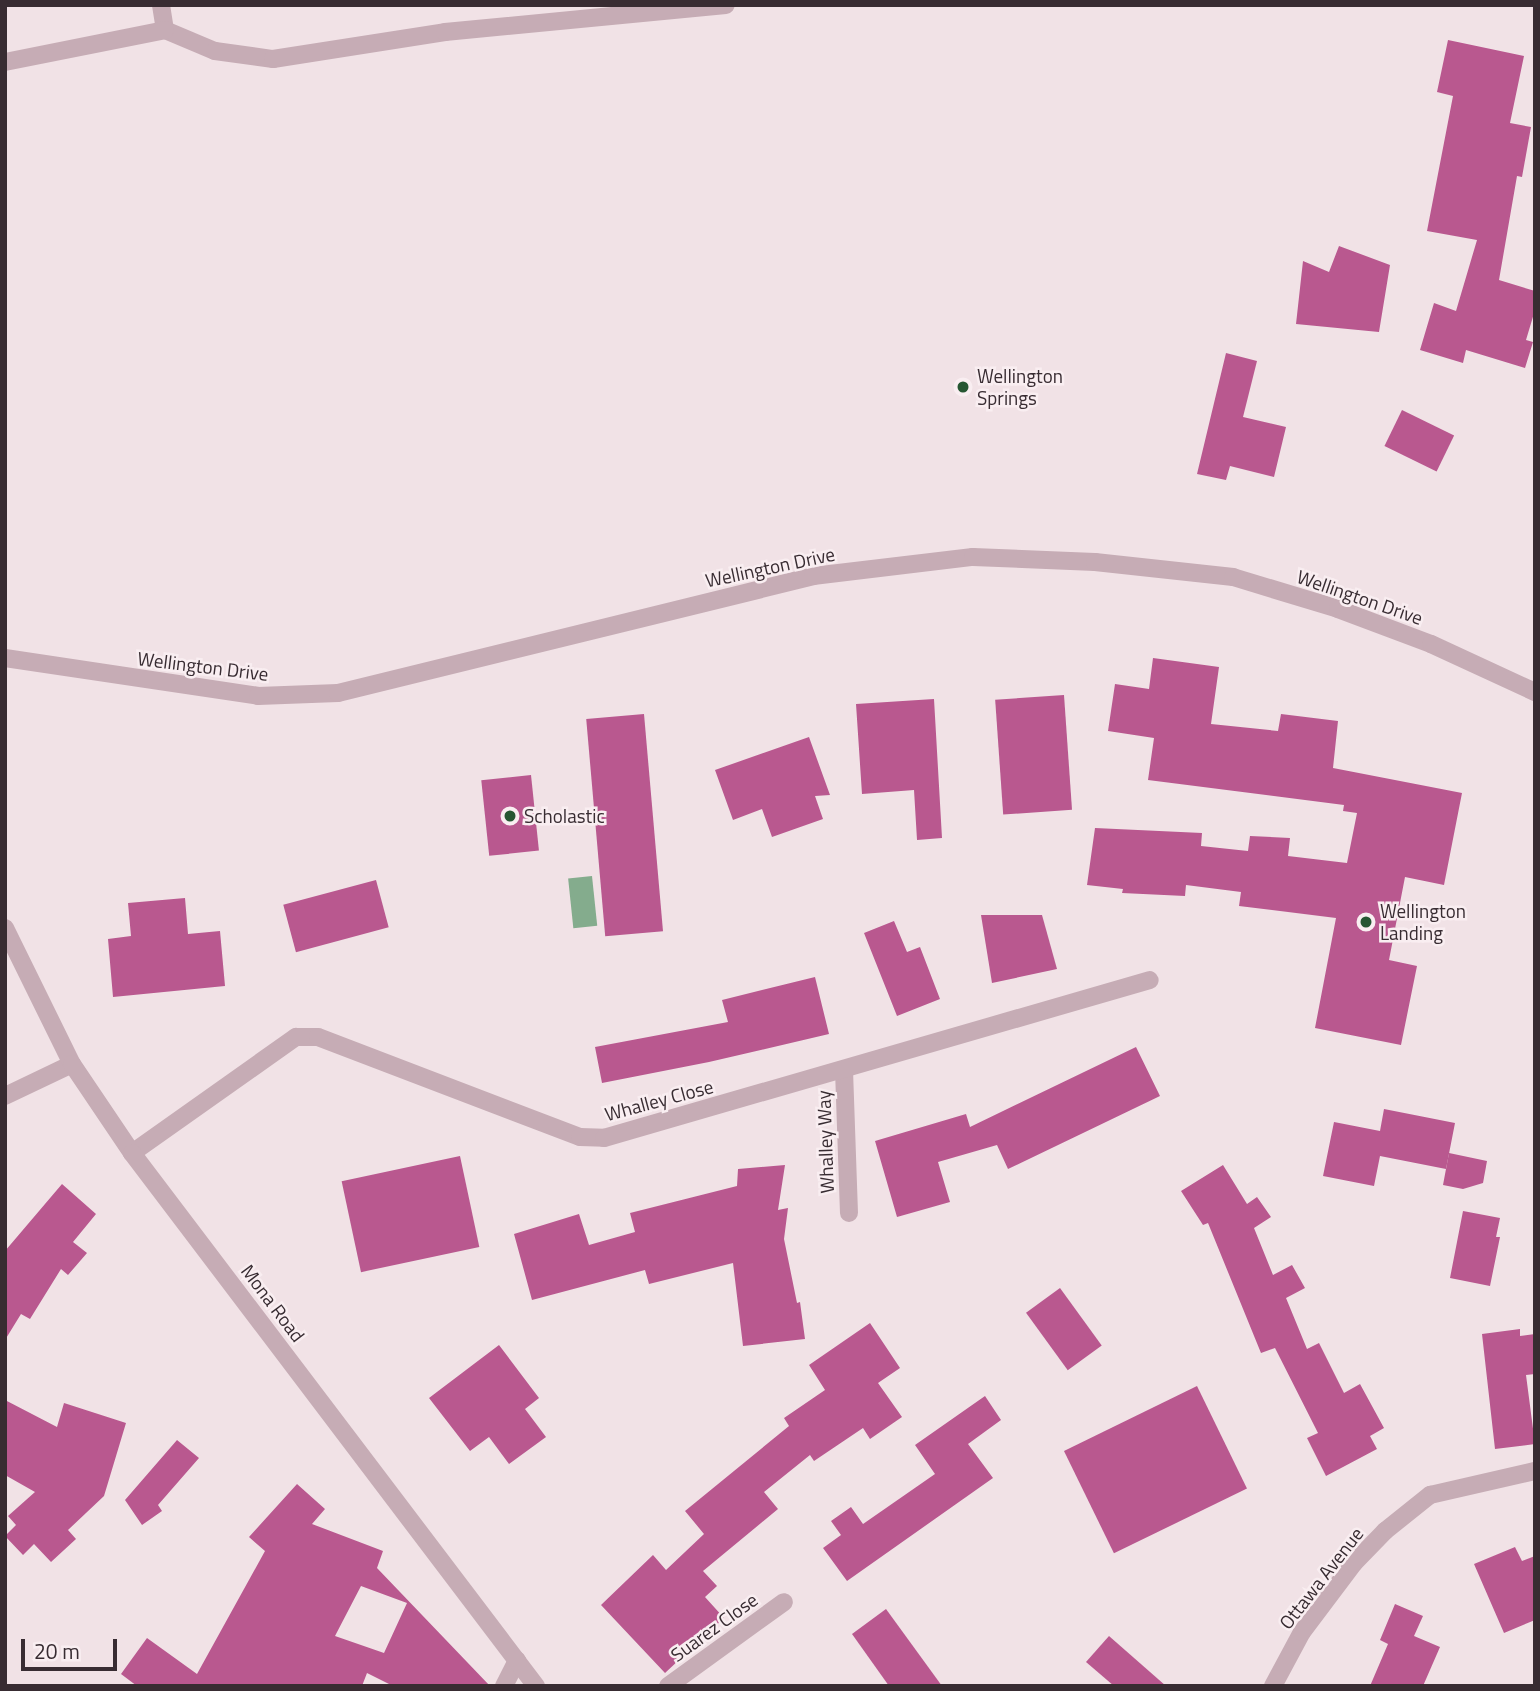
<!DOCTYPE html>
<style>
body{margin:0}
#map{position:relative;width:1540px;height:1691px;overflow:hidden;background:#f1e2e6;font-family:"Titillium Web",sans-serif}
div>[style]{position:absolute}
.water>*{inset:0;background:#84ac8d;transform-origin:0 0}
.building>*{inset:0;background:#b9588f;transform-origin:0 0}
.pedestrian>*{height:18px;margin:-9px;padding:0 9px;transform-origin:9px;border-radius:9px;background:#c6acb5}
.minor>*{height:18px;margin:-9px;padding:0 9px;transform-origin:9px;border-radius:9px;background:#c6acb5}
.tertiary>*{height:18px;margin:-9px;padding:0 9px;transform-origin:9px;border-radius:9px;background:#c6acb5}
.dots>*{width:19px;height:19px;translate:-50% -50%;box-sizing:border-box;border:4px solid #f9eef1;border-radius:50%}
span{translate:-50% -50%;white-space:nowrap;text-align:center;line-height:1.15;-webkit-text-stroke:5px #f9eef1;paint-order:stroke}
.poi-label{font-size:19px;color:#382c32}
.left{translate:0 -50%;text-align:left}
.street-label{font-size:19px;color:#382c32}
.frame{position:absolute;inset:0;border:7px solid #382c32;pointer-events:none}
.scale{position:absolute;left:21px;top:1639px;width:96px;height:32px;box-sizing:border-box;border:4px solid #382c32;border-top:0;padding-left:9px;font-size:21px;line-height:24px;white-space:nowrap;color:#382c32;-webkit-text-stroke:5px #f9eef1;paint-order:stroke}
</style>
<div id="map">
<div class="water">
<div style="left:592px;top:876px;width:50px;height:24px;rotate:84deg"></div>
</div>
<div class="building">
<div style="clip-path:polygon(1448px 40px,1524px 56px,1510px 123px,1531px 127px,1522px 177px,1517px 176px,1499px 280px,1535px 291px,1535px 310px,1526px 340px,1533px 342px,1525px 368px,1466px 350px,1463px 363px,1420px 350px,1434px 303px,1456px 311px,1477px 240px,1427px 231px,1453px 96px,1437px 92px)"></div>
<div style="clip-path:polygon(1339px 246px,1390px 265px,1379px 332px,1296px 324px,1303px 261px,1329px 272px)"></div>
<div style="clip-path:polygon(1226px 353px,1257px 361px,1243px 417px,1286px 427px,1274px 477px,1230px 466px,1226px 480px,1197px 474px)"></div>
<div style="left:1402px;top:410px;width:58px;height:40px;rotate:26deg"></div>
<div style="clip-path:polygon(1153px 658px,1219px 667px,1211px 724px,1278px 731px,1281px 714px,1338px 721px,1333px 768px,1462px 793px,1444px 885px,1405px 877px,1389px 960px,1417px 966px,1401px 1045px,1315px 1028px,1336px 918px,1239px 906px,1241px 892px,1186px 885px,1185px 896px,1122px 893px,1123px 889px,1087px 885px,1095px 828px,1202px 833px,1201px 846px,1248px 851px,1250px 836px,1290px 838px,1288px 856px,1347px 863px,1357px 813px,1343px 811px,1344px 805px,1148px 780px,1154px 738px,1108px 731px,1115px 684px,1149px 689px)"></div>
<div style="left:1064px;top:695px;width:115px;height:69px;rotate:86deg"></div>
<div style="clip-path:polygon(934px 699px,942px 838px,917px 840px,914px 790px,862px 794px,856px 704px)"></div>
<div style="left:644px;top:714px;width:218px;height:58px;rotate:85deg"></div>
<div style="clip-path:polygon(809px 737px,830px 795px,815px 796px,823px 819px,772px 837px,762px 809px,733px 820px,715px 770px)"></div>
<div style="left:531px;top:775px;width:76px;height:50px;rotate:84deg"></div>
<div style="left:376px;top:880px;width:49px;height:96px;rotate:75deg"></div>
<div style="clip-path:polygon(185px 898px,188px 934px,220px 931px,225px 986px,113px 997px,108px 939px,131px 936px,128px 903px)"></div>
<div style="clip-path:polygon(981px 915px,1042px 915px,1057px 969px,992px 983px)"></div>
<div style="clip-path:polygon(894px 921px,907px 952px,920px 947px,940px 999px,897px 1016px,864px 933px)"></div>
<div style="clip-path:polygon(815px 977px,829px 1034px,709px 1062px,602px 1083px,595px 1047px,728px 1022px,722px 1000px)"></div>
<div style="clip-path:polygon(1136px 1047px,1160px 1096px,1008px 1169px,997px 1145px,938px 1162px,950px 1202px,897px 1217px,875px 1141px,966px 1114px,970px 1127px)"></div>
<div style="clip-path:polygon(1384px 1109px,1455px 1123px,1446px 1169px,1380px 1156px,1374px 1186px,1323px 1176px,1334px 1122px,1380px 1131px)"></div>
<div style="clip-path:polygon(1449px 1153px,1487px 1161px,1483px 1183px,1463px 1189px,1443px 1185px)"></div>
<div style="left:460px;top:1156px;width:93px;height:121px;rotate:78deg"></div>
<div style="clip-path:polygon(785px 1165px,778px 1210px,788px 1208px,784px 1239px,797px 1303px,800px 1302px,805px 1339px,743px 1346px,733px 1263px,649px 1284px,645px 1270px,532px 1300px,514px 1234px,579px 1214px,589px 1245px,635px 1232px,630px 1213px,737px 1186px,738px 1169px)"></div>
<div style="clip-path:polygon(1223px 1165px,1247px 1204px,1257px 1197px,1271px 1217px,1254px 1228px,1273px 1275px,1292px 1265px,1305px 1288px,1286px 1298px,1307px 1349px,1319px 1343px,1344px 1393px,1360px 1384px,1384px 1428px,1370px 1436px,1377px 1449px,1326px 1476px,1307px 1438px,1318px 1433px,1275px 1348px,1261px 1353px,1208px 1223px,1203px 1225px,1181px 1191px)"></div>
<div style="clip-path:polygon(62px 1184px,96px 1214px,73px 1242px,87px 1253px,68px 1275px,61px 1269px,30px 1319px,21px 1314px,5px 1340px,5px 1251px)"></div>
<div style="clip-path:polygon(1463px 1211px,1500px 1218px,1496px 1237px,1500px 1237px,1490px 1286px,1450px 1278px)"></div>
<div style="left:1060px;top:1288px;width:71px;height:42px;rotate:54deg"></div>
<div style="clip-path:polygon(870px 1323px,900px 1368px,878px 1383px,902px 1417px,870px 1439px,863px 1428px,814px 1461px,810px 1455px,764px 1492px,778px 1509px,703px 1571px,717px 1586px,705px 1597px,724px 1618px,665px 1673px,601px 1605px,653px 1555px,666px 1570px,704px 1534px,685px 1511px,789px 1426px,784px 1418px,825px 1390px,809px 1365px)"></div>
<div style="clip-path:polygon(1520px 1329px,1520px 1336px,1535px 1334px,1535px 1374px,1526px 1375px,1535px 1444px,1495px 1449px,1482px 1334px)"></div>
<div style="clip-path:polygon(499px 1345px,539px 1398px,525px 1409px,546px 1437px,509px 1464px,489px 1437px,470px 1451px,429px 1398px)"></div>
<div style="left:1197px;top:1386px;width:114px;height:148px;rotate:64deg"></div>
<div style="clip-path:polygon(985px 1396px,1001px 1420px,968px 1444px,993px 1478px,847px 1581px,823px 1548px,841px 1535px,831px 1521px,851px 1507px,863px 1524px,935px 1474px,915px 1445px)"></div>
<div style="clip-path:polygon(5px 1400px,57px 1427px,64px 1403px,126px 1423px,104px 1496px,68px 1530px,76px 1539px,51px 1562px,34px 1544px,23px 1555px,5px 1536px,16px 1525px,8px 1516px,35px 1492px,5px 1475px)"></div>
<div style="clip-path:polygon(177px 1440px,199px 1458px,158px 1505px,162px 1511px,142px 1525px,125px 1500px)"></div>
<div style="clip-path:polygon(evenodd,297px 1484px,325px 1509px,312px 1524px,383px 1551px,377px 1568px,490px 1686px,393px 1686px,367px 1673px,362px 1686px,137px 1686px,121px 1674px,147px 1638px,197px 1674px,265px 1551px,249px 1537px,297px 1484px,361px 1586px,407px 1603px,384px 1653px,335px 1636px,361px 1586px)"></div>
<div style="clip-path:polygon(1515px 1547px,1522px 1561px,1535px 1556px,1535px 1620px,1504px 1633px,1474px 1564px)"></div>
<div style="clip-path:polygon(1395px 1604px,1423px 1616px,1414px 1636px,1440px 1647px,1423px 1686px,1370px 1686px,1388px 1644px,1380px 1640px)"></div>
<div style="clip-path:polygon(886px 1609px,942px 1686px,889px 1686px,852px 1634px)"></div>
<div style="clip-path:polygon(1109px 1636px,1166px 1686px,1114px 1686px,1086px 1662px)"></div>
</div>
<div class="pedestrian">
<div style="left:504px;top:1686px;width:29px;rotate:-63deg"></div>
</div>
<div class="minor">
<div style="left:161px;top:5px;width:25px;rotate:81deg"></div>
<div style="left:165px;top:30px;width:54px;rotate:22.8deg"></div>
<div style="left:215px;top:51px;width:59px;rotate:7.9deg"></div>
<div style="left:273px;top:59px;width:174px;rotate:-8.9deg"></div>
<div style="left:445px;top:32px;width:282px;rotate:-5.5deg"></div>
<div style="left:5px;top:62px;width:163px;rotate:-11.3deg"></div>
<div style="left:5px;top:658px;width:256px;rotate:8.5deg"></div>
<div style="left:258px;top:696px;width:80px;rotate:-2.1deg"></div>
<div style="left:338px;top:693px;width:489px;rotate:-13.8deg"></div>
<div style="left:813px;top:576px;width:161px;rotate:-6.8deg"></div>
<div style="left:973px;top:557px;width:122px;rotate:2.3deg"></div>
<div style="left:1095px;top:562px;width:139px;rotate:6.2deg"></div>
<div style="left:1233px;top:577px;width:110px;rotate:16.9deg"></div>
<div style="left:1338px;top:609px;width:99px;rotate:20.6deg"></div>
<div style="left:1431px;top:644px;width:115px;rotate:24.8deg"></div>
<div style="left:844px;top:1070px;width:143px;rotate:88deg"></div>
<div style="left:5px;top:1096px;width:74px;rotate:-25.5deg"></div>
<div style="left:132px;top:1153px;width:201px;rotate:-35.3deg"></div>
<div style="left:296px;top:1037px;width:22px"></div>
<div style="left:318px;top:1037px;width:280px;rotate:20.9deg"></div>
<div style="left:580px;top:1137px;width:24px;rotate:2deg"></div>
<div style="left:604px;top:1138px;width:568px;rotate:-16.14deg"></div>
<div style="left:668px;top:1686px;width:143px;rotate:-35.9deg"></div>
<div style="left:1273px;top:1686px;width:61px;rotate:-61.8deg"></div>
<div style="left:1302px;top:1632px;width:86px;rotate:-53deg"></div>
<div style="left:1354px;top:1563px;width:45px;rotate:-45.9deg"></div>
<div style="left:1385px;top:1531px;width:58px;rotate:-38.7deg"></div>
<div style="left:1430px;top:1495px;width:108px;rotate:-12.9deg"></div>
</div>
<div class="tertiary">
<div style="left:5px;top:928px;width:152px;rotate:63.8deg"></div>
<div style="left:72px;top:1064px;width:107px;rotate:56deg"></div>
<div style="left:132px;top:1153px;width:669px;rotate:52.84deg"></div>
</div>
<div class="dots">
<div style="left:963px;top:387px;background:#265632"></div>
<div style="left:510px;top:816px;background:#265632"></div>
<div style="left:1366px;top:922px;background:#265632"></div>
</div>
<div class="poi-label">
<span class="left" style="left:977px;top:387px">Wellington<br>Springs</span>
<span class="left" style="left:524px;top:816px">Scholastic</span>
<span class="left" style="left:1380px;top:922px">Wellington<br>Landing</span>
</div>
<div class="street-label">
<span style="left:770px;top:567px;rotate:-12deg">Wellington Drive</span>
<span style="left:1360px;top:597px;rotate:19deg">Wellington Drive</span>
<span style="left:203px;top:666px;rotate:7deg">Wellington Drive</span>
<span style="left:659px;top:1100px;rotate:-15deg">Whalley Close</span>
<span style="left:825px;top:1142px;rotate:-92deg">Whalley Way</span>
<span style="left:273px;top:1303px;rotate:53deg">Mona Road</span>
<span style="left:1321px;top:1578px;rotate:-52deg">Ottawa Avenue</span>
<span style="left:714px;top:1627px;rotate:-36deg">Suarez Close</span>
</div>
<div class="frame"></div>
<div class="scale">20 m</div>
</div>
